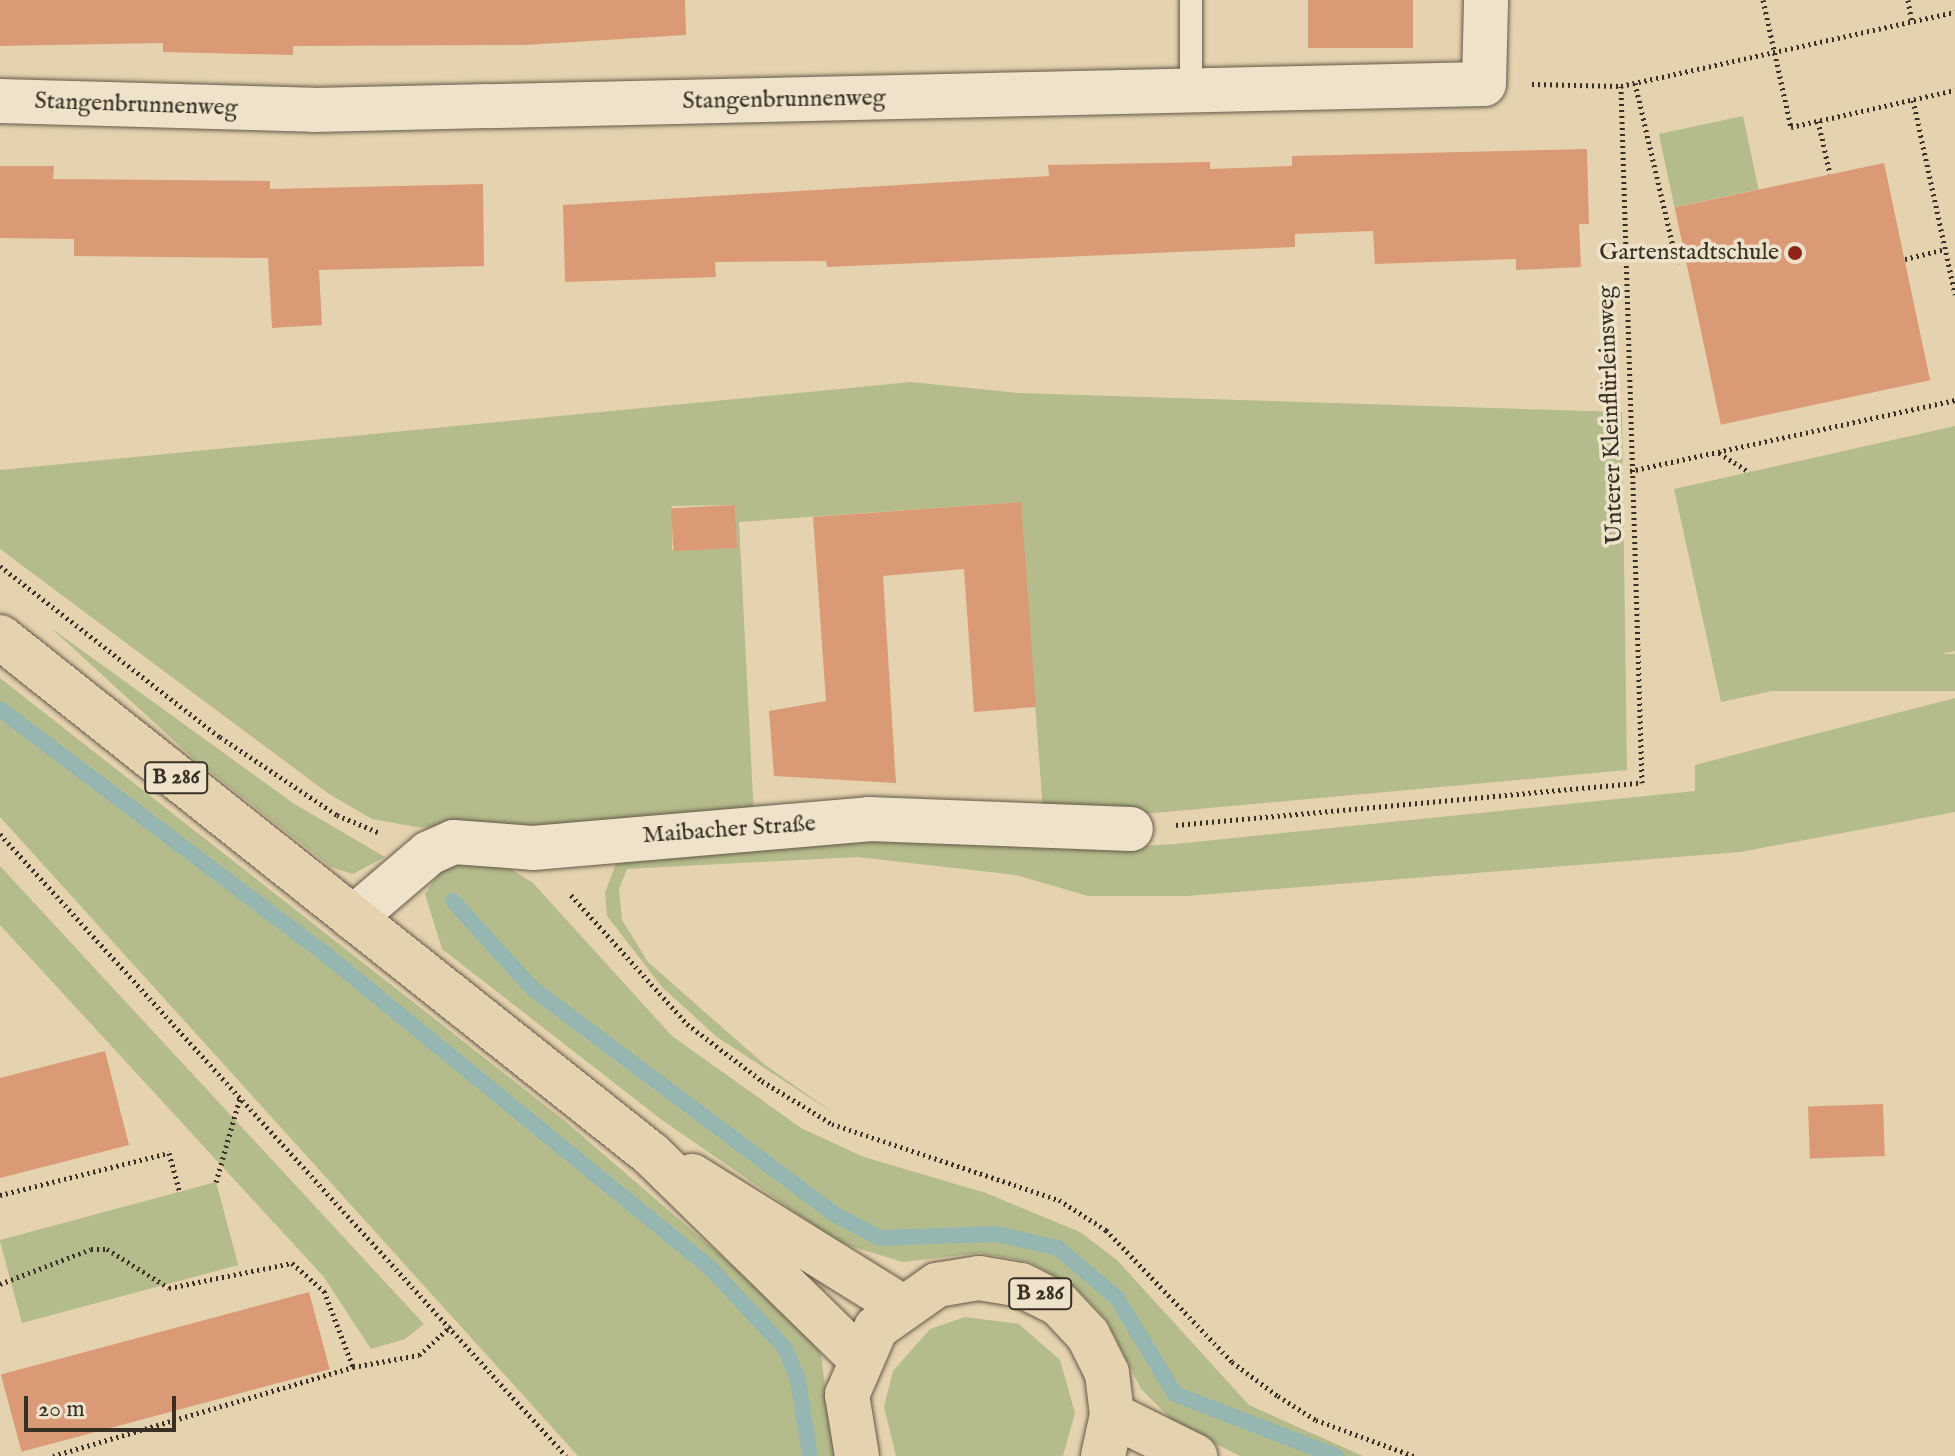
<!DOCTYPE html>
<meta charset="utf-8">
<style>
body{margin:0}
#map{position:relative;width:1955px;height:1456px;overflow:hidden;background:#e5d3af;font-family:"IM FELL English",serif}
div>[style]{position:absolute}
.green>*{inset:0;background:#b5bc8b;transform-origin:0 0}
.stream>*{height:16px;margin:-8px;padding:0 8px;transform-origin:8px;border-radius:8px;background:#96b7b1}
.building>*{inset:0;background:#db9a76;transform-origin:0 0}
.path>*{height:5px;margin-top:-2.5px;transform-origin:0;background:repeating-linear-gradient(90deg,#393025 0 2px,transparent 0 6px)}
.roads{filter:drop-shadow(0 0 2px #645948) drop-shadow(0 0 2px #645948)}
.service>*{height:22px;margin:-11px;padding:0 11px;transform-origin:11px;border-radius:11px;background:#eee2cb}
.minor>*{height:44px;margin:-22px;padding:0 22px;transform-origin:22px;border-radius:22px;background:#eee2cb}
.primary>*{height:44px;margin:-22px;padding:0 22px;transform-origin:22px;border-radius:22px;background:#e5d3af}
.dots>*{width:22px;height:22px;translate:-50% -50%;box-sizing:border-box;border:4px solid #eee2cb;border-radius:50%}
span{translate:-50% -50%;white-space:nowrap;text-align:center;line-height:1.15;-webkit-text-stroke:7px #eee2cb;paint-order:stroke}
.shield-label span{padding:2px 6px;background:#eee2cb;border:2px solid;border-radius:6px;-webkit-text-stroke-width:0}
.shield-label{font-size:22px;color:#393025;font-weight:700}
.street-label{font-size:24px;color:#393025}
.poi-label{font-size:24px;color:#393025}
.right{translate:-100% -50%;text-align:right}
.scale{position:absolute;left:24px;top:1396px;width:152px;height:36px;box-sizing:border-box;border:4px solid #393025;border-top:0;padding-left:10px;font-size:24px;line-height:28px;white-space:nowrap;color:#393025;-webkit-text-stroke:6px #eee2cb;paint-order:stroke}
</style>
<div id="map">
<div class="green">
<div style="left:1743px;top:116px;width:75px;height:86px;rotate:78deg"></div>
<div style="clip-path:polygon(evenodd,911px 382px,1019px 393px,1622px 412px,1627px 770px,1122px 816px,1043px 811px,1020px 502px,739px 522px,754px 817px,526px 831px,416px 827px,372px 819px,329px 794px,0 549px,0 470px,911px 382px,735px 505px,737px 548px,672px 550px,672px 506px,735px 505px)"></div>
<div style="clip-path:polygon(1955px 426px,1955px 651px,1721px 702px,1674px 489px)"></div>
<div style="clip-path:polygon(51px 628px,293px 803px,385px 857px,353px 874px,331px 867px,193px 758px)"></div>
<div style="left:1955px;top:654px;width:37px;height:218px;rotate:90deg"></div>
<div style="clip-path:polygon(0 678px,565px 1121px,790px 1315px,821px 1354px,834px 1456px,578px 1456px,0 817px)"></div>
<div style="clip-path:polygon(1955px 698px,1955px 812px,1740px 852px,1187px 896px,1088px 896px,1016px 875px,857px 857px,627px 869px,619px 889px,622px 920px,648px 962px,765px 1065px,838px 1116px,717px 1037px,662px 987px,607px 916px,605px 893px,619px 855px,854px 839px,1097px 849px,1175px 844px,1695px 791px,1695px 765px)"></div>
<div style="clip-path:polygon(463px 862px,508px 867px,533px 883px,672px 1036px,801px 1128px,864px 1157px,986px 1193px,1080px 1232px,1117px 1260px,1249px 1405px,1363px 1456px,1240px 1456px,1177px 1425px,1141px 1389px,1106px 1319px,1075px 1287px,1030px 1262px,980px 1253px,903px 1262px,840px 1243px,662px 1120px,442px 949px,425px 894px,442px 868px)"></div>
<div style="clip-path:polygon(0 866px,424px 1324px,405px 1339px,371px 1349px,323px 1276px,0 925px)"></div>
<div style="left:216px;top:1182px;width:86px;height:224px;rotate:75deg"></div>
<div style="clip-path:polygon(965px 1317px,1019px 1324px,1060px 1360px,1075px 1413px,1063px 1456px,896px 1456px,884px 1407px,893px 1371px,930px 1329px)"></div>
</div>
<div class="stream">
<div style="left:0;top:709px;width:406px;rotate:37deg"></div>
<div style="left:324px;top:953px;width:498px;rotate:39.2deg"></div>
<div style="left:710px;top:1268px;width:110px;rotate:46.8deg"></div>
<div style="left:785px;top:1348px;width:35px;rotate:68deg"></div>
<div style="left:798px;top:1380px;width:77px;rotate:81deg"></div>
<div style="left:453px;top:901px;width:118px;rotate:47.8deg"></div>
<div style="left:532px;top:988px;width:377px;rotate:36.8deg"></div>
<div style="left:834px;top:1214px;width:52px;rotate:27.6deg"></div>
<div style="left:880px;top:1238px;width:117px;rotate:-2deg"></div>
<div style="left:997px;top:1234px;width:63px;rotate:12.9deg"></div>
<div style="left:1058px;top:1248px;width:77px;rotate:40.3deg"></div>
<div style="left:1117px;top:1298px;width:112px;rotate:58.9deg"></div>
<div style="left:1175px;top:1394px;width:173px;rotate:21.1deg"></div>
</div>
<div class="building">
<div style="clip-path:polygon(0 0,685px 0,686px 35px,526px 45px,293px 46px,293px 55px,163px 52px,163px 43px,0 46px)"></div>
<div style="left:1308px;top:0;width:105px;height:48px"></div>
<div style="clip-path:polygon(1587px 149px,1589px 224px,1579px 224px,1581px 267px,1516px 270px,1516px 259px,1375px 264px,1373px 231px,1295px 234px,1295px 247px,827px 267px,826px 261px,715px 262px,716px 277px,565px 282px,563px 205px,1049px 176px,1048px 165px,1210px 162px,1210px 169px,1292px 166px,1292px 156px)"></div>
<div style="left:1884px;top:163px;width:222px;height:214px;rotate:78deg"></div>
<div style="clip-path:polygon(0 166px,54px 166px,53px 179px,270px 181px,270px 189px,483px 184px,484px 266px,319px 270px,322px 325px,272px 328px,268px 258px,74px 256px,74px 239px,0 238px)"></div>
<div style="clip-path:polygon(1021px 502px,1036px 707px,974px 712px,964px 569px,883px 576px,896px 783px,774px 776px,769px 711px,826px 701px,813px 517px)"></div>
<div style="left:735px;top:505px;width:43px;height:64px;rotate:87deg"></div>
<div style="clip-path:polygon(105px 1051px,129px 1145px,0 1178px,0 1078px)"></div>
<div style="left:1883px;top:1104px;width:52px;height:75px;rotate:88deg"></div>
<div style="left:309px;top:1292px;width:80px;height:319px;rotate:75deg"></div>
</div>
<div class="path">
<div style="left:1763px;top:0;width:130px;rotate:77.6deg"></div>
<div style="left:1791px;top:127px;width:168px;rotate:-12.7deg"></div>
<div style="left:1908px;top:0;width:22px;rotate:80deg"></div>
<div style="left:1635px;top:83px;width:186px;rotate:76.9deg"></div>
<div style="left:1532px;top:84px;width:89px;rotate:1.3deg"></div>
<div style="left:1621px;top:86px;width:342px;rotate:-12.5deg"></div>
<div style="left:1913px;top:100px;width:199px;rotate:77.8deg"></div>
<div style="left:1818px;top:121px;width:54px;rotate:77.2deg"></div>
<div style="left:1905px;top:259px;width:41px;rotate:-14deg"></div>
<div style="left:1719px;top:453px;width:36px;rotate:32deg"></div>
<div style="left:1630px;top:471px;width:333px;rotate:-12.3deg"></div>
<div style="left:0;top:566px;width:279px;rotate:37.9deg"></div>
<div style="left:220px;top:737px;width:141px;rotate:33.7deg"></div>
<div style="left:337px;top:815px;width:47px;rotate:22.7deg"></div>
<div style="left:1176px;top:825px;width:468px;rotate:-5.2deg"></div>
<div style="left:1642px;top:783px;width:697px;rotate:-91.73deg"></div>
<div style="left:0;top:834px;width:841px;rotate:47.7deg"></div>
<div style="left:571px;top:895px;width:173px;rotate:48deg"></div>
<div style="left:687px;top:1024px;width:94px;rotate:37.2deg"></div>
<div style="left:762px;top:1081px;width:82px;rotate:31.6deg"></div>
<div style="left:832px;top:1124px;width:239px;rotate:18.5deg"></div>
<div style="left:1059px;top:1200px;width:56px;rotate:32.6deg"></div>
<div style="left:1106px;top:1230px;width:182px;rotate:46.3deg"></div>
<div style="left:1232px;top:1362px;width:57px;rotate:36.5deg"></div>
<div style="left:1278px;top:1396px;width:45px;rotate:32.3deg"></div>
<div style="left:1316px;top:1420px;width:104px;rotate:20.2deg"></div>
<div style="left:216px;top:1182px;width:87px;rotate:-74.1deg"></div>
<div style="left:0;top:1195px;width:174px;rotate:-14deg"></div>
<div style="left:169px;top:1153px;width:41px;rotate:74.6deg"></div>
<div style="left:0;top:1284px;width:97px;rotate:-21deg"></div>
<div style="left:91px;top:1249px;width:16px"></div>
<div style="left:107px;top:1249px;width:73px;rotate:32.2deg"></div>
<div style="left:169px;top:1288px;width:126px;rotate:-11.5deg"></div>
<div style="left:292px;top:1263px;width:43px;rotate:41.2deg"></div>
<div style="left:324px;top:1291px;width:81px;rotate:69.1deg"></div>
<div style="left:53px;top:1456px;width:313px;rotate:-16.5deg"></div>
<div style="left:353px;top:1367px;width:67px;rotate:-10.3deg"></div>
<div style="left:419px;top:1355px;width:43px;rotate:-42.2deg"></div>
</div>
<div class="roads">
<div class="service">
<div style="left:1191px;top:0;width:89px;rotate:90deg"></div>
</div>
<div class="minor">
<div style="left:0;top:101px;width:313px;rotate:1.6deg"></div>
<div style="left:313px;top:110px;width:1171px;rotate:-1.27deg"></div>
<div style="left:1484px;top:84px;width:84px;rotate:-88.6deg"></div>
<div style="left:353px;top:918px;width:100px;rotate:-40.5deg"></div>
<div style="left:429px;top:853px;width:27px;rotate:-24deg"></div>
<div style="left:454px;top:842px;width:79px;rotate:4.3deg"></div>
<div style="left:533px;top:848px;width:337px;rotate:-4.9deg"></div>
<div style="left:869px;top:819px;width:262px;rotate:2.2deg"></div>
</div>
<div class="primary">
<div style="left:0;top:637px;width:831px;rotate:38.46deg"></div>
<div style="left:651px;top:1154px;width:290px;rotate:44.4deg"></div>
<div style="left:692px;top:1176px;width:244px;rotate:31.9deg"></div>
<div style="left:1112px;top:1415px;width:93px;rotate:26.3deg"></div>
<div style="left:857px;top:1456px;width:62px;rotate:-99.3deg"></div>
<div style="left:847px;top:1395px;width:73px;rotate:-66.6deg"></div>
<div style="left:876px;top:1328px;width:75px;rotate:-35.2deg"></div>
<div style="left:937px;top:1285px;width:43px;rotate:-9.5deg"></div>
<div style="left:979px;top:1278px;width:43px;rotate:9.5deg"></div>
<div style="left:1021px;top:1285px;width:42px;rotate:26.6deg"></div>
<div style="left:1059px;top:1304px;width:42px;rotate:46.9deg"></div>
<div style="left:1088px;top:1335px;width:42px;rotate:63.4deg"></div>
<div style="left:1107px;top:1373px;width:42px;rotate:83.2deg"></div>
<div style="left:1112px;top:1415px;width:42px;rotate:102.4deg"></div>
</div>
</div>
<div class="dots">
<div style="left:1795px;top:253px;background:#8f2418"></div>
</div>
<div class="shield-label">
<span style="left:176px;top:778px">B 286</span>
<span style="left:1040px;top:1294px">B 286</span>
</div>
<div class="street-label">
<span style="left:784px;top:100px;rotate:-1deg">Stangenbrunnenweg</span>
<span style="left:136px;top:105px;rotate:2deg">Stangenbrunnenweg</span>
<span style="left:1611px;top:415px;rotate:-92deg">Unterer Kleinflürleinsweg</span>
<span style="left:729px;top:830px;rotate:-4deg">Maibacher Straße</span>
</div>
<div class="poi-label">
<span class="right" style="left:1779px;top:253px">Gartenstadtschule</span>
</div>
<div class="scale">20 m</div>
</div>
